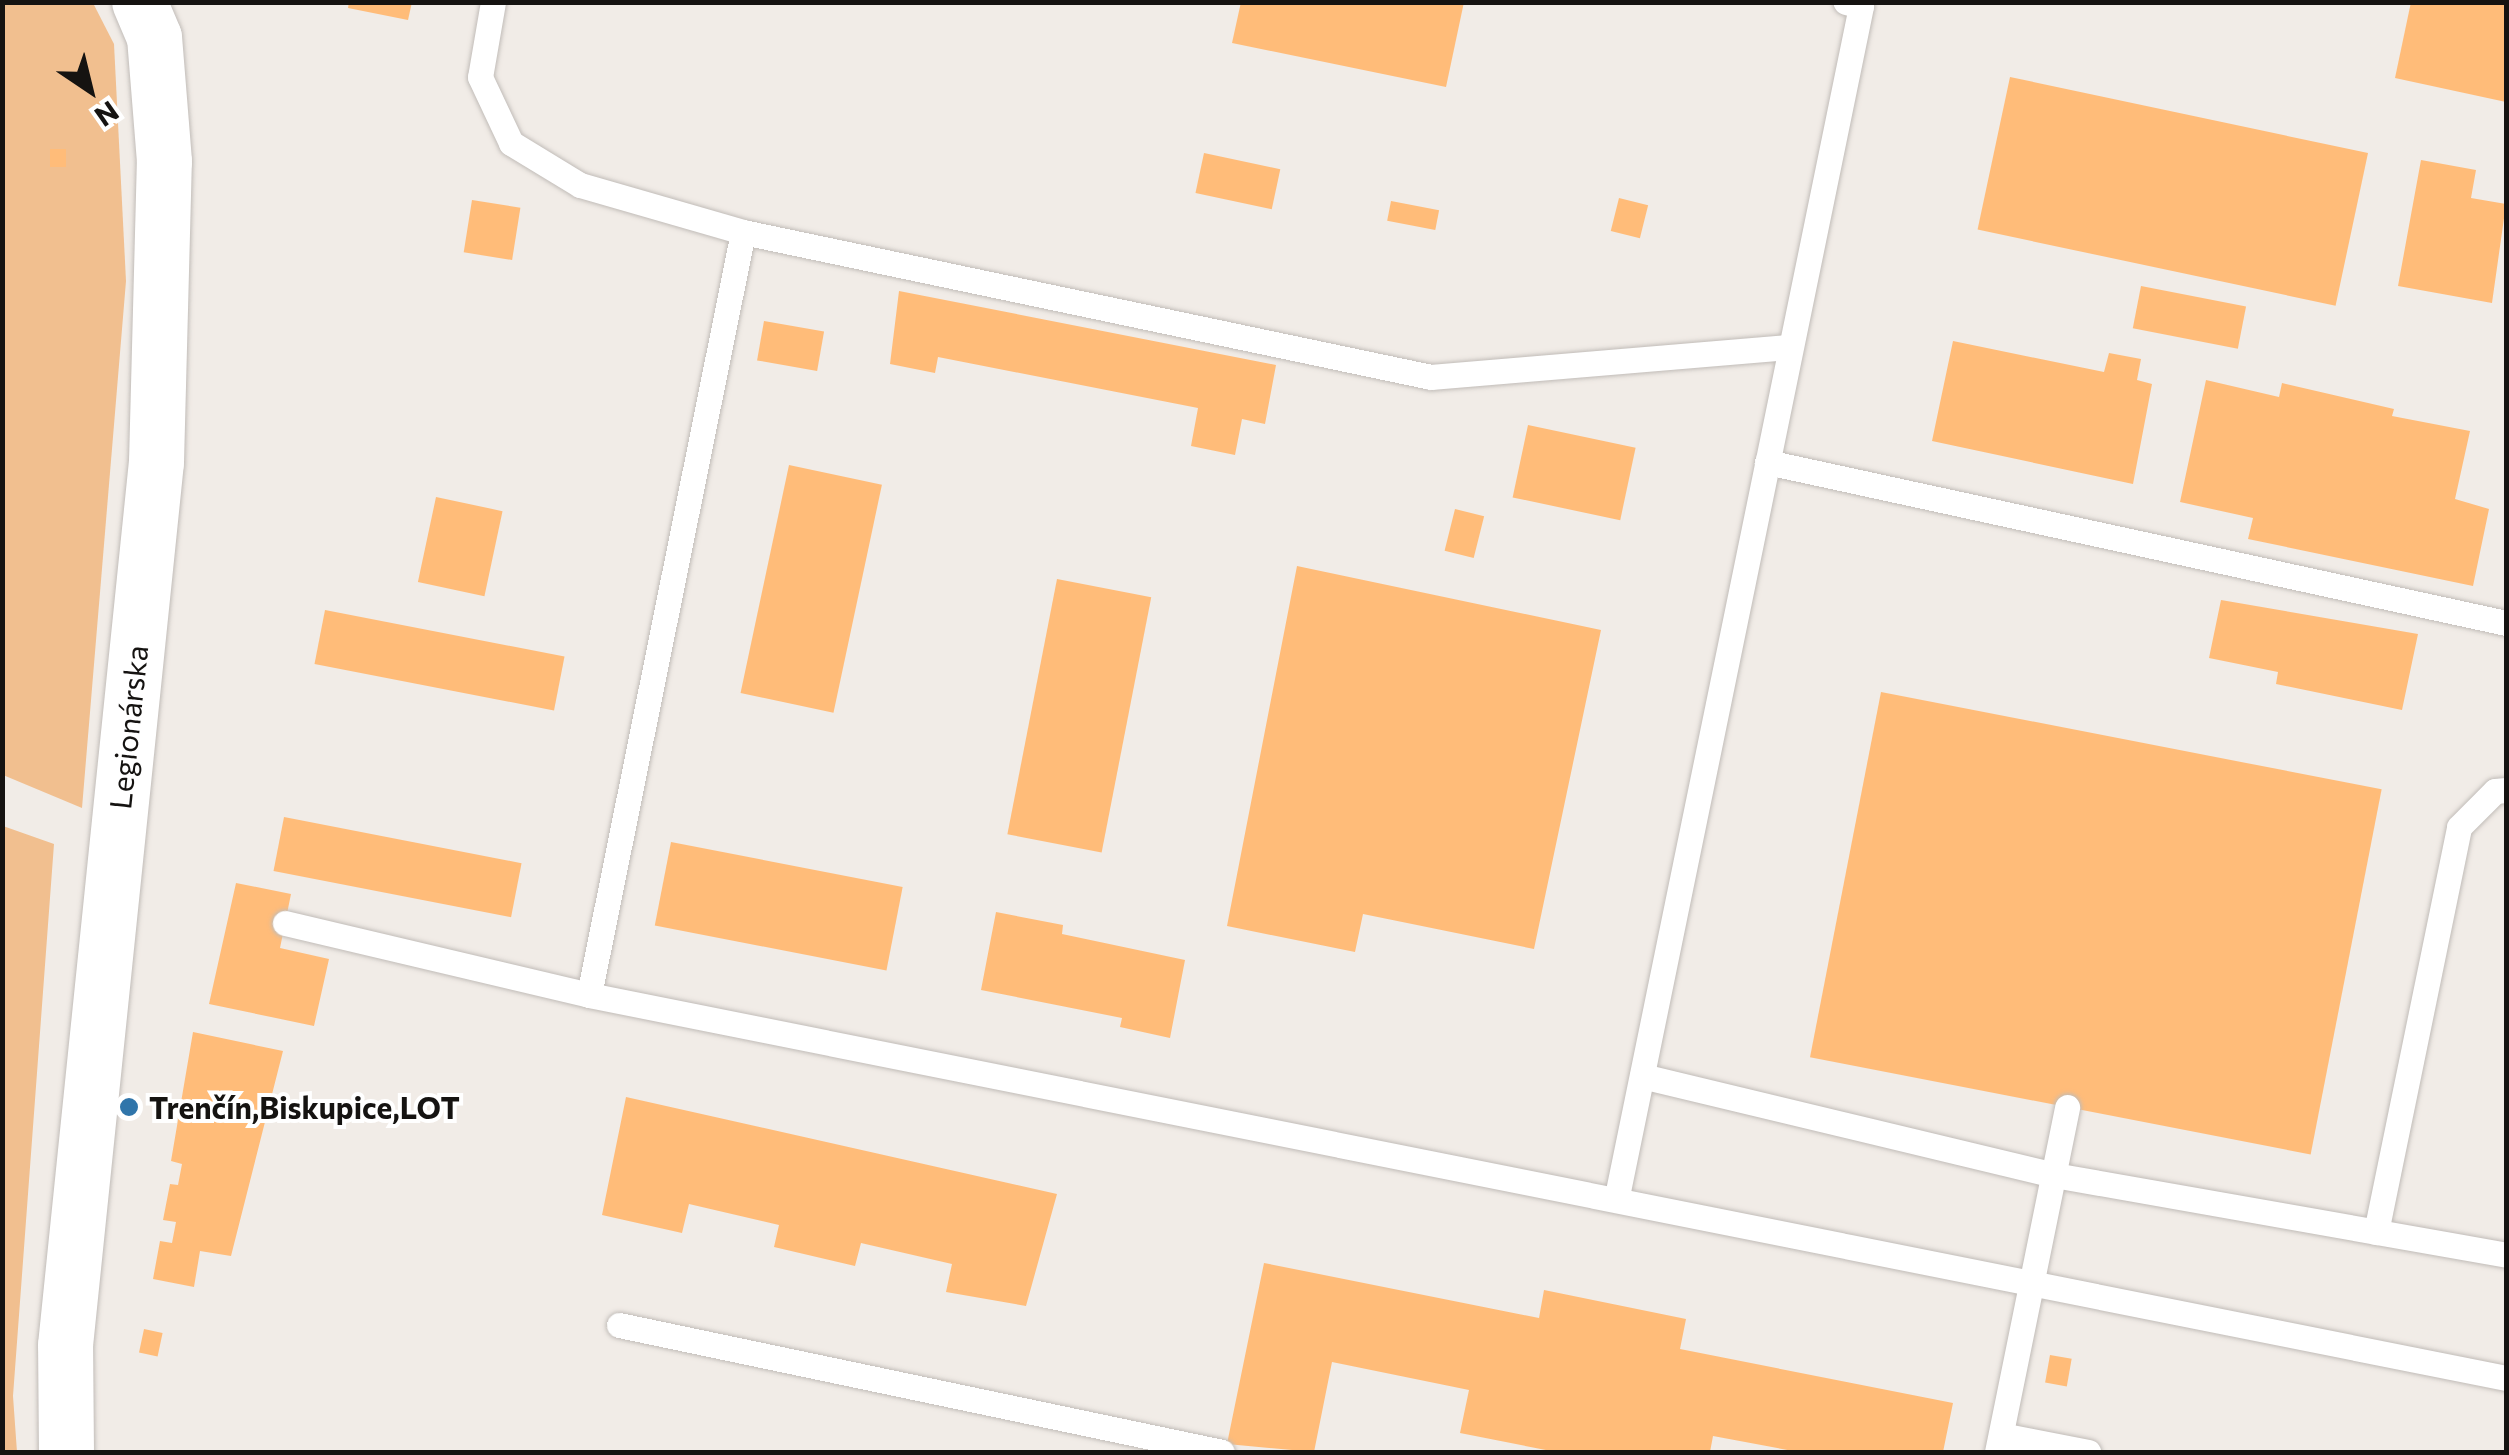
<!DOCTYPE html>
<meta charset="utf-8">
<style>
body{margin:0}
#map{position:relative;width:2509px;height:1455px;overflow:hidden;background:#f1ece7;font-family:Commissioner,sans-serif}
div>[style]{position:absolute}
.green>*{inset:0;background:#f1bf8f}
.building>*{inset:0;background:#ffbc79;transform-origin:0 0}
.roads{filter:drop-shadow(0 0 2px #c1bcb8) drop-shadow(0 0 2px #c1bcb8)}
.service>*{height:25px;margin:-12.5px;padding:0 12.5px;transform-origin:12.5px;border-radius:12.5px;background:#fff}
.tertiary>*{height:55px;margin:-27.5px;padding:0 27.5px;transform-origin:27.5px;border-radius:27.5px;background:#fff}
.dots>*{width:28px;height:28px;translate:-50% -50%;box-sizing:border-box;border:5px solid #fff;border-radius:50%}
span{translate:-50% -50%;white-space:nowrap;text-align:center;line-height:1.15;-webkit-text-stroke:8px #fff;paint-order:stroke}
.street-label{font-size:30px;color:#151311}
.poi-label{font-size:30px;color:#151311;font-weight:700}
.left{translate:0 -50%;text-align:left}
.frame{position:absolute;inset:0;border:5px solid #151311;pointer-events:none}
.north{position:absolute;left:40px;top:40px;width:100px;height:100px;-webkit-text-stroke:8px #fff;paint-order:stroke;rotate:145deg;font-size:28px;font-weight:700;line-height:40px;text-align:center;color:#151311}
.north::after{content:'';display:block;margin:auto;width:35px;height:45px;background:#151311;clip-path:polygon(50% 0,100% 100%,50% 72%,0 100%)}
</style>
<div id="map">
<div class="green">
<div style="clip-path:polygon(2px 3px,93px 3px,114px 44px,126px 281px,82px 808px,3px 775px)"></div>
<div style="clip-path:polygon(3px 826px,54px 844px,13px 1396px,17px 1452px,2px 1452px)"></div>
</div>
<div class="building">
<div style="clip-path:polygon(349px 2px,412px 2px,408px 20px,348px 8px)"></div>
<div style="clip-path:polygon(1241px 2px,1464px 2px,1446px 87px,1232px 43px)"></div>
<div style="clip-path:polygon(2411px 2px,2506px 2px,2506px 102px,2395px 78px)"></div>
<div style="left:2010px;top:77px;width:366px;height:156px;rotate:12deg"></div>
<div style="left:66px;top:149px;width:18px;height:16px;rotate:90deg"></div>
<div style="left:1204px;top:153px;width:78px;height:41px;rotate:12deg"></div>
<div style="clip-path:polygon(2421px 160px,2476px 170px,2471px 198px,2506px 204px,2492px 303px,2398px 286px)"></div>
<div style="left:1619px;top:198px;width:30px;height:34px;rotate:14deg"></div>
<div style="left:472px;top:200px;width:49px;height:53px;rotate:9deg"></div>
<div style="left:1391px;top:201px;width:49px;height:20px;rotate:11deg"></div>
<div style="left:2141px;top:286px;width:107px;height:43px;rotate:11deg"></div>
<div style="clip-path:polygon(899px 291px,1276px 365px,1265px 424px,1242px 419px,1235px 455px,1191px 446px,1198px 408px,938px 357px,935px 373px,890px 364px)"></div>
<div style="left:764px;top:321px;width:61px;height:40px;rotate:10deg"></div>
<div style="clip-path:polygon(1953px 341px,2104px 372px,2109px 353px,2141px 359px,2137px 380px,2152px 384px,2133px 484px,1932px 441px)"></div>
<div style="clip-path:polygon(2206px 380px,2279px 397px,2282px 383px,2394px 409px,2392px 416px,2470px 431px,2455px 499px,2489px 509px,2473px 586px,2248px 539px,2253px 518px,2180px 502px)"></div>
<div style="left:1528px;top:425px;width:110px;height:74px;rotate:12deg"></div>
<div style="left:789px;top:465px;width:95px;height:233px;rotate:12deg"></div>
<div style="left:436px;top:497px;width:68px;height:87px;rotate:12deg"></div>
<div style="left:1455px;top:509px;width:30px;height:43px;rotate:14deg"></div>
<div style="clip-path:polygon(1297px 566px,1601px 630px,1534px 949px,1363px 914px,1355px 952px,1227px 926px)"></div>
<div style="left:1057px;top:579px;width:96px;height:260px;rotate:11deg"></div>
<div style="clip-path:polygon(2221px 600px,2418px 634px,2402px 710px,2276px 684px,2278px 672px,2209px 658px)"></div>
<div style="left:325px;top:610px;width:244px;height:55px;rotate:11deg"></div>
<div style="left:1881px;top:692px;width:510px;height:372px;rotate:11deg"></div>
<div style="left:284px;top:817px;width:242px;height:55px;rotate:11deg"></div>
<div style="left:671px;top:842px;width:236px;height:85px;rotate:11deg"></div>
<div style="clip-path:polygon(236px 883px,291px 894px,280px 948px,329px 959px,314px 1026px,209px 1004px)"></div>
<div style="clip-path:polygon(996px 912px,1063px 925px,1062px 934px,1185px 960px,1170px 1038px,1120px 1027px,1122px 1018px,981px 990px)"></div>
<div style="clip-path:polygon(193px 1032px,283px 1051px,231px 1256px,200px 1251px,194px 1287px,153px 1279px,160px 1241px,172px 1243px,176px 1222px,163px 1220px,170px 1184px,178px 1185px,182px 1164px,171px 1161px)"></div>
<div style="clip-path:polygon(626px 1097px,1057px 1194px,1026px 1306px,946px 1292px,952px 1264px,861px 1243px,855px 1266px,774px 1247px,779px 1225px,689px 1204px,682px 1233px,602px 1215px)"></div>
<div style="clip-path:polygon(1264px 1263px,1539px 1318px,1544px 1290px,1686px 1319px,1680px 1349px,1953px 1403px,1943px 1452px,1798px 1452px,1713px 1436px,1710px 1452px,1556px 1452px,1460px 1433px,1469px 1390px,1332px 1362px,1314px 1452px,1227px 1444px)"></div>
<div style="left:144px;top:1329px;width:19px;height:24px;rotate:12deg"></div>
<div style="left:2050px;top:1355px;width:22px;height:28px;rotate:10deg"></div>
</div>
<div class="roads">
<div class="service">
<div style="left:493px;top:2px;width:76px;rotate:99.8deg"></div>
<div style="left:480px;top:77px;width:73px;rotate:64.8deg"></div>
<div style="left:511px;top:143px;width:81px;rotate:31.3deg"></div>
<div style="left:580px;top:185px;width:170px;rotate:16.1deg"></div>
<div style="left:743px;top:232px;width:703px;rotate:11.9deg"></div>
<div style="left:1431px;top:377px;width:358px;rotate:-4.8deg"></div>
<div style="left:1767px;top:462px;width:756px;rotate:12.29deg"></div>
<div style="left:285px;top:923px;width:312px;rotate:13.3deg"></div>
<div style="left:589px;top:995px;width:1955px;rotate:11.3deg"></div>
<div style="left:589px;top:995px;width:778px;rotate:-78.59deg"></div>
<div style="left:1642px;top:1076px;width:424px;rotate:13.5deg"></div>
<div style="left:2054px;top:1175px;width:459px;rotate:10deg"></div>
<div style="left:1617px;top:1196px;width:1215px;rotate:-78.41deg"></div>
<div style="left:1861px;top:6px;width:16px;rotate:-165deg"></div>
<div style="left:2376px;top:1232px;width:413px;rotate:-78.4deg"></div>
<div style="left:2459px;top:827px;width:51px;rotate:-45deg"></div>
<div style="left:2495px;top:791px;width:11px;rotate:-5deg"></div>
<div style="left:619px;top:1325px;width:616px;rotate:11.89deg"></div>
<div style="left:2001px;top:1435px;width:89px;rotate:11.1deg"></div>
<div style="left:1997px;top:1452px;width:352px;rotate:-78.5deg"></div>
</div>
<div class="tertiary">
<div style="left:66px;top:1452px;width:107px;rotate:-90.5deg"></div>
<div style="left:65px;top:1345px;width:888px;rotate:-84.12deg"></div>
<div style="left:156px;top:462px;width:301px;rotate:-88.5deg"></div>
<div style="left:164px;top:161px;width:124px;rotate:-94.6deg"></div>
<div style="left:154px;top:37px;width:38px;rotate:-113deg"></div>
</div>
</div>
<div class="dots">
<div style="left:129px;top:1107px;background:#3075aa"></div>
</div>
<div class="street-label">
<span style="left:128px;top:727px;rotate:-84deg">Legionárska</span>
</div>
<div class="poi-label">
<span class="left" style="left:149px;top:1107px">Trenčín,Biskupice,LOT</span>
</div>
<div class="frame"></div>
<div class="north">N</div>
</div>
